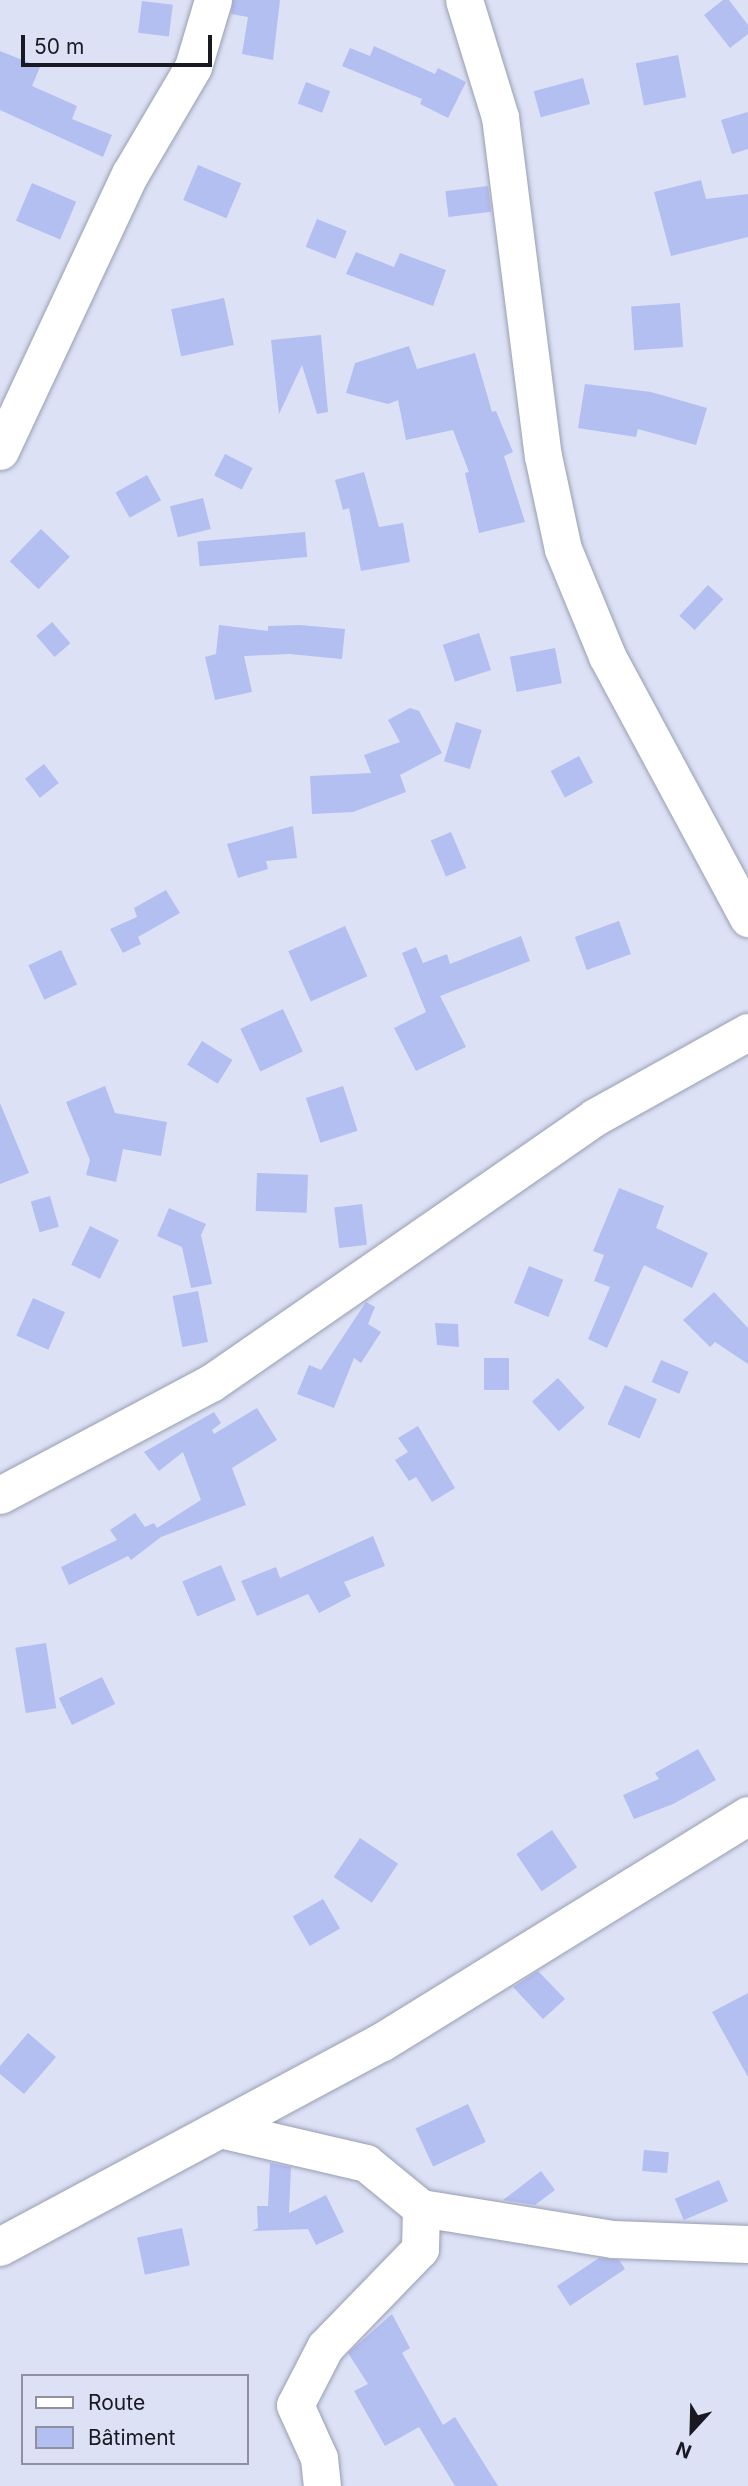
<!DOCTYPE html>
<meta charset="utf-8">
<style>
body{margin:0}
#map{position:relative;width:748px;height:2486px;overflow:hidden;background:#dce1f6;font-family:Inter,sans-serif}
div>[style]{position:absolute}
.building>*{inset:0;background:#b3bef1;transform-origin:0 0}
.roads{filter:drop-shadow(0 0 2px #999eb1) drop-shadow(0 0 2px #999eb1)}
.minor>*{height:37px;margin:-18.5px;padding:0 18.5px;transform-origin:18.5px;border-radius:18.5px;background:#fff}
.major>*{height:38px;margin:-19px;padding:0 19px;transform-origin:19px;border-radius:19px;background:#fff}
span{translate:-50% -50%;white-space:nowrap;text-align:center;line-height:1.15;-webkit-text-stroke:5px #dce1f6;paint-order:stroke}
.legend{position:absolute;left:21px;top:2374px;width:228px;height:91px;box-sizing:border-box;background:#dce1f6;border:2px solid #8e91a1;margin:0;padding:9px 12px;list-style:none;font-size:21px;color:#181921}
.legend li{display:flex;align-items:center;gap:14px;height:35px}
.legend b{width:35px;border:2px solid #8e91a1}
.north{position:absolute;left:657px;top:2395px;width:70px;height:70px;-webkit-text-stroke:5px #dce1f6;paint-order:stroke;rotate:202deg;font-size:19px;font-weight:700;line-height:28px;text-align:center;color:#181921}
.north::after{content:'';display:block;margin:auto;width:24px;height:32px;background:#181921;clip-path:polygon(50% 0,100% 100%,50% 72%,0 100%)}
.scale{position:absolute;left:21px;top:35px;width:191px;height:32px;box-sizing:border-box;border:4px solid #181921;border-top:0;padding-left:9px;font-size:21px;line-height:24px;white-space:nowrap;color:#181921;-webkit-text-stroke:5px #dce1f6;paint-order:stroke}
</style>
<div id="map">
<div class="building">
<div style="clip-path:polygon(233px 0,280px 0,273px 60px,242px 54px,248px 17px,231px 14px)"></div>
<div style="clip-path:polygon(723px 0,729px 0,748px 25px,748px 34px,730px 48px,704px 15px)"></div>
<div style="left:142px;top:1px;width:31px;height:32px;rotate:7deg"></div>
<div style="clip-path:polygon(374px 46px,435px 74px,438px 68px,466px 82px,448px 118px,420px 104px,422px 99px,342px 66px,350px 48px,370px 56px)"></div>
<div style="clip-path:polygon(0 51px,40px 67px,32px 86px,77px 106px,72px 119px,112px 135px,103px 157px,0 110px)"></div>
<div style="left:678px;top:55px;width:43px;height:43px;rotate:79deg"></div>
<div style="left:583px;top:78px;width:27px;height:51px;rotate:75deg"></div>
<div style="left:306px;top:82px;width:26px;height:23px;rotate:21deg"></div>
<div style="clip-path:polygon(748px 112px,748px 149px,732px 154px,721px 120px)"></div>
<div style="left:198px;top:165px;width:47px;height:38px;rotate:23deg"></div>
<div style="clip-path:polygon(701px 180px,706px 199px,748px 194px,748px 237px,671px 256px,654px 192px)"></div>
<div style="left:32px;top:183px;width:48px;height:41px;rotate:23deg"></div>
<div style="left:488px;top:186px;width:26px;height:43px;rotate:83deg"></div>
<div style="left:317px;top:219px;width:32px;height:30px;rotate:22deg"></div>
<div style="clip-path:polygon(356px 252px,394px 267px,400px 253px,446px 270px,433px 306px,346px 274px)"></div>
<div style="left:224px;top:298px;width:48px;height:54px;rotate:78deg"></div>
<div style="left:680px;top:303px;width:44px;height:49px;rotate:86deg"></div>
<div style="clip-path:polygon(321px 335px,328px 412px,317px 414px,302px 365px,279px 414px,271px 340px)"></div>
<div style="clip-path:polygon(409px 346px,417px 369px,475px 353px,492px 412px,496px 411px,513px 452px,504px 456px,525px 522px,479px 533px,465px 473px,469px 472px,453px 430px,406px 440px,398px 400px,388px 404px,346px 393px,355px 363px)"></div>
<div style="clip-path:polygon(585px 384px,651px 392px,707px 408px,696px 445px,638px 429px,636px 437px,578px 428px)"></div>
<div style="left:225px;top:454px;width:31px;height:24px;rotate:27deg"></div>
<div style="clip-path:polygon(364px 472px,379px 527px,403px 523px,410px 562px,361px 571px,349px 508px,343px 510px,335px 480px)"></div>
<div style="left:147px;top:475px;width:29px;height:36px;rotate:61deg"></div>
<div style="left:203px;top:498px;width:32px;height:34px;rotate:76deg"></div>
<div style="left:41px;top:529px;width:40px;height:45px;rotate:44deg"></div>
<div style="left:305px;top:532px;width:25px;height:108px;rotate:85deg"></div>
<div style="left:708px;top:585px;width:21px;height:42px;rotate:43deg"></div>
<div style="left:52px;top:622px;width:28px;height:21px;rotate:49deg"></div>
<div style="clip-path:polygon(219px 625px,268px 631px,268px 626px,300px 625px,345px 629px,342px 659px,289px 654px,244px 656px,252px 692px,215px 700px,205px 657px,216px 654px)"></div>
<div style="left:479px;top:633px;width:39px;height:38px;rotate:72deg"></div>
<div style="left:555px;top:648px;width:36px;height:46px;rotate:79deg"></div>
<div style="clip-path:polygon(410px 708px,419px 711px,442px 753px,400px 775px,406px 792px,353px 812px,312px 814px,310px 776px,371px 773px,364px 755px,400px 742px,388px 720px)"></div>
<div style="left:456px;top:722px;width:27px;height:41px;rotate:17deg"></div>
<div style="left:579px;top:756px;width:30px;height:32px;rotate:62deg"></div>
<div style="left:44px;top:764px;width:24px;height:24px;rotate:52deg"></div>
<div style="clip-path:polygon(293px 826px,297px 858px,266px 861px,268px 869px,238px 878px,227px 844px)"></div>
<div style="left:451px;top:832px;width:39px;height:22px;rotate:67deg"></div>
<div style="clip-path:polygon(166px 890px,180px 913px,138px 937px,141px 944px,123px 953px,110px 929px,137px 917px,134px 908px)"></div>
<div style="left:619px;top:921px;width:35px;height:47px;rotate:70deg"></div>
<div style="left:345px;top:926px;width:55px;height:62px;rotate:66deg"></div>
<div style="clip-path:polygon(521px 936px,530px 961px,440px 996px,466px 1047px,416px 1071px,394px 1028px,426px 1012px,402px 953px,416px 947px,423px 963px,447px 954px,450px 964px)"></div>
<div style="left:61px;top:950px;width:38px;height:36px;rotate:65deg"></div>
<div style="left:283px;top:1009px;width:47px;height:47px;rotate:65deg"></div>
<div style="left:202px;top:1041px;width:36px;height:28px;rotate:32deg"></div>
<div style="clip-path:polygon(105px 1086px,115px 1113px,167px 1122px,161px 1156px,123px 1149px,116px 1182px,86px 1175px,90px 1160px,66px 1102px)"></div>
<div style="left:343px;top:1086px;width:47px;height:39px;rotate:72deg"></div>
<div style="clip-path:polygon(0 1103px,29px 1173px,0 1184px)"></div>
<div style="left:257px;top:1173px;width:51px;height:38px;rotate:2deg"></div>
<div style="clip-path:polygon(619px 1188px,664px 1206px,656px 1228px,708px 1253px,692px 1288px,644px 1265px,607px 1348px,588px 1339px,610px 1287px,594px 1281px,604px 1255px,593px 1251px)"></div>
<div style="left:50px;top:1196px;width:32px;height:20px;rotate:74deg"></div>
<div style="left:362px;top:1204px;width:41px;height:28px;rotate:83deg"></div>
<div style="clip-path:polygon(169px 1208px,206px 1224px,201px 1235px,212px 1284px,191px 1288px,182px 1247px,157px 1236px)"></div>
<div style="left:90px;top:1226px;width:32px;height:43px;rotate:26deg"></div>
<div style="left:529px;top:1266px;width:37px;height:40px;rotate:22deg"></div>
<div style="left:198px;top:1291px;width:52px;height:26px;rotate:79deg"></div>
<div style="clip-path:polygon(714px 1292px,748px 1328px,748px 1364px,715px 1342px,710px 1347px,683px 1320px)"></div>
<div style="left:33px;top:1298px;width:35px;height:41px;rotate:24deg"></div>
<div style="clip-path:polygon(366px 1302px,375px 1307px,368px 1324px,381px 1332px,361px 1363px,354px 1358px,334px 1408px,297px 1394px,309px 1365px,321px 1370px)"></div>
<div style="clip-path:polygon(435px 1323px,458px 1324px,459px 1347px,437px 1345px)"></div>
<div style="left:484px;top:1358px;width:25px;height:32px"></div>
<div style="left:661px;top:1360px;width:30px;height:24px;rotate:23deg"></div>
<div style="left:558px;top:1378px;width:40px;height:35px;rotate:48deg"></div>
<div style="left:625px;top:1385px;width:35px;height:43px;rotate:24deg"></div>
<div style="clip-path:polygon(257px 1408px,277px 1440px,232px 1468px,246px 1505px,161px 1537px,131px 1560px,128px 1556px,69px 1585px,61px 1567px,117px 1540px,110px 1530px,135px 1513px,145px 1527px,154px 1523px,157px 1528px,201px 1500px,183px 1452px,159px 1471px,144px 1452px,214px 1412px,221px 1423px,212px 1430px,214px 1434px)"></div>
<div style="clip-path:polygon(418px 1426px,455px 1488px,432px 1502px,416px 1477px,409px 1481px,395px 1460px,408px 1452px,398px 1438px)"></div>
<div style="clip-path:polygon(373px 1536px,385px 1566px,344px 1582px,351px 1596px,319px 1613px,308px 1594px,257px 1616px,241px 1581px,276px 1567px,280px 1578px)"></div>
<div style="left:221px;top:1565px;width:38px;height:42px;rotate:67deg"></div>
<div style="left:46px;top:1643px;width:66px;height:31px;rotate:81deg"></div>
<div style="left:102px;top:1677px;width:30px;height:48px;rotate:64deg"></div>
<div style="clip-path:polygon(698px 1749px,716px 1780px,673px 1804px,634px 1819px,623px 1795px,659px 1779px,655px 1773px)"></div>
<div style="left:552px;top:1830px;width:45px;height:43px;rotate:56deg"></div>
<div style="left:360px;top:1838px;width:46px;height:47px;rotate:34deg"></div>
<div style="left:323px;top:1899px;width:34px;height:35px;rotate:60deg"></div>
<div style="clip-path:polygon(538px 1971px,565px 1999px,543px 2019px,513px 1987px)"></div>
<div style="clip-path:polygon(748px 1993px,748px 2077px,712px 2012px)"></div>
<div style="clip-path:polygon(28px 2033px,56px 2057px,24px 2094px,0 2074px,0 2066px)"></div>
<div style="left:468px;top:2104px;width:42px;height:58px;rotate:65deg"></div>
<div style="left:644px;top:2150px;width:25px;height:21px;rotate:5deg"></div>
<div style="clip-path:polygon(270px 2163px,291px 2167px,289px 2213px,326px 2195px,344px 2232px,316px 2245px,308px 2229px,252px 2231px,258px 2228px,257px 2206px,268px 2206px)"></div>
<div style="clip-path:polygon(541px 2171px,555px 2190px,535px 2205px,503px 2200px)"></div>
<div style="left:719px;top:2180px;width:23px;height:48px;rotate:67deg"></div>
<div style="left:182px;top:2228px;width:38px;height:46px;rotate:78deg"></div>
<div style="clip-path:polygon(599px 2258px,619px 2260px,625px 2269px,570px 2306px,557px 2286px)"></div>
<div style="clip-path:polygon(392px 2314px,410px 2348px,402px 2353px,443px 2425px,455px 2417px,498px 2486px,455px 2486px,419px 2427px,385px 2446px,354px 2391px,368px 2384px,348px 2353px)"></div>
</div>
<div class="roads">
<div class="minor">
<div style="left:464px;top:0;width:122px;rotate:72.9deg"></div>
<div style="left:500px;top:117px;width:342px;rotate:82.8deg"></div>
<div style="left:543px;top:456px;width:95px;rotate:77.9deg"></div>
<div style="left:563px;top:549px;width:116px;rotate:67.6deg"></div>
<div style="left:607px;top:656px;width:298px;rotate:61.7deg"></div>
<div style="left:0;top:451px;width:306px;rotate:-64.9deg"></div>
<div style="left:130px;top:174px;width:124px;rotate:-59.5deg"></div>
<div style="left:193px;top:67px;width:70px;rotate:-73.4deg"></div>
<div style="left:0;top:1495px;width:239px;rotate:-28deg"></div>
<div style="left:211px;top:1383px;width:467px;rotate:-34.7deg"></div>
<div style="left:595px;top:1117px;width:175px;rotate:-29.1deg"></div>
<div style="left:224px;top:2130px;width:146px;rotate:13.1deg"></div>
<div style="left:366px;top:2163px;width:71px;rotate:39.3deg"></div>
<div style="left:421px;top:2208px;width:41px;rotate:91.4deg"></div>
<div style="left:420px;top:2249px;width:136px;rotate:134.1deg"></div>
<div style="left:325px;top:2347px;width:65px;rotate:117.3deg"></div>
<div style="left:295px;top:2405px;width:58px;rotate:65.6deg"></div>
<div style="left:319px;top:2458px;width:28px;rotate:84deg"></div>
<div style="left:421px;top:2208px;width:194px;rotate:9.2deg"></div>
<div style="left:613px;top:2239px;width:135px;rotate:2.1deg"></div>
</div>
<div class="major">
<div style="left:0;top:2247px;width:432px;rotate:-28.2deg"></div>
<div style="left:381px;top:2043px;width:432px;rotate:-31.7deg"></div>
</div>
</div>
<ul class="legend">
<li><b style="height:9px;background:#fff"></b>Route</li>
<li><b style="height:19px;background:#b3bef1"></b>Bâtiment</li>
</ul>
<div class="north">N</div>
<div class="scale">50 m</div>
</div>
